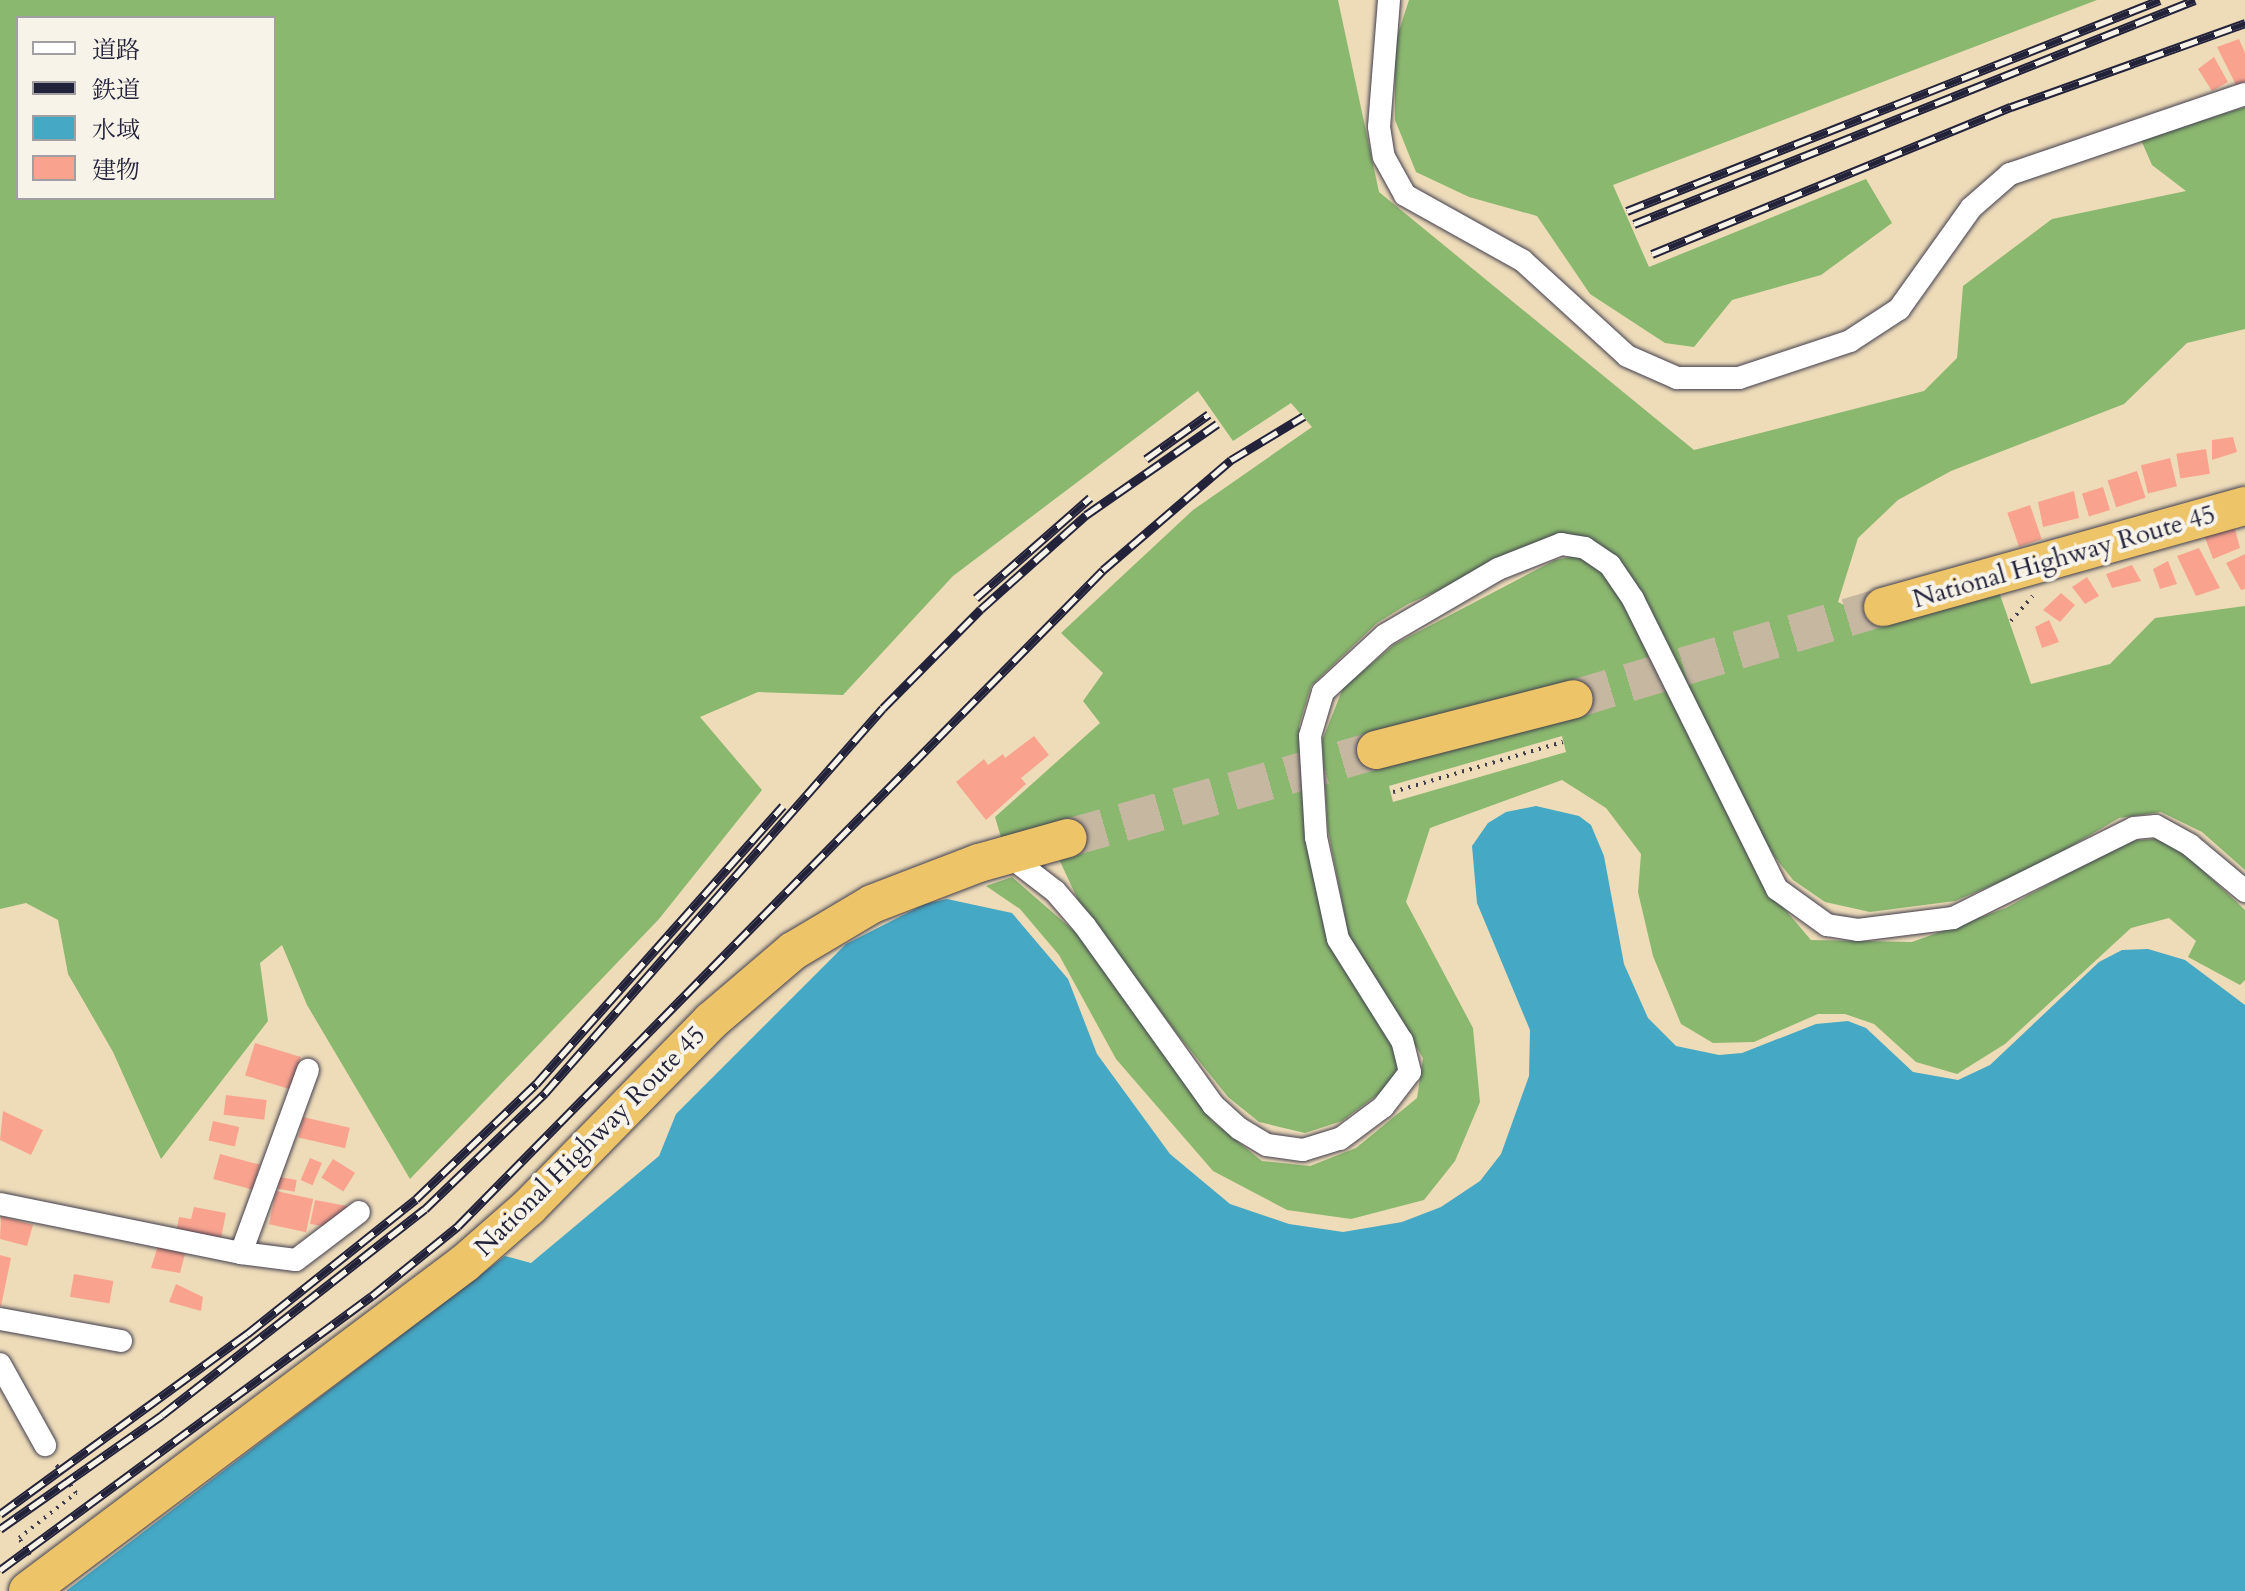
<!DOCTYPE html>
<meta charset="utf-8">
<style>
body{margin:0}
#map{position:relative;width:2245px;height:1591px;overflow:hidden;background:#eedcb9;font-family:Cardo,"Noto Serif JP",serif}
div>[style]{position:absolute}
.forest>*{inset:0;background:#8bb86f}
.water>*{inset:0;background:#45a8c4}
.building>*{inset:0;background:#f9a38f;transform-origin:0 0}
.highway-tunnel>*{height:38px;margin-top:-19px;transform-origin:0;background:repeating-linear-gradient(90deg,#c5b7a0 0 38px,transparent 0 57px)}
.path>*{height:4px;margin-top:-2px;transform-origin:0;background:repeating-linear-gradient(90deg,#413e4e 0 2px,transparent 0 8px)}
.roads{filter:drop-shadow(0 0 2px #413e4e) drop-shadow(0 0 2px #413e4e)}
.street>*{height:22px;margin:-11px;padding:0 11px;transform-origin:11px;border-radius:11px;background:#fff}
.highway>*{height:38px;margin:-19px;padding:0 19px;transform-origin:19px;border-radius:19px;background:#eec469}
.rail>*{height:9px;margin-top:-4.5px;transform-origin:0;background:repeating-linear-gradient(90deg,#f7f3e8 0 18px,#22223b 0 36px);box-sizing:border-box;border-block:2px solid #22223b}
span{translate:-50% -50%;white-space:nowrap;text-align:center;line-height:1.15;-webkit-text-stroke:8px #f7f3e8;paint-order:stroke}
.street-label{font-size:26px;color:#22223b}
.legend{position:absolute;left:16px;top:16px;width:260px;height:184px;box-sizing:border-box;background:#f7f3e8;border:2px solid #a29fa3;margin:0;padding:10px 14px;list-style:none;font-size:24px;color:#22223b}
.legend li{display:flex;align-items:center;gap:16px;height:40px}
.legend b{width:40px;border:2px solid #a29fa3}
</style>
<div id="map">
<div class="forest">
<div style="clip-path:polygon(evenodd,0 0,1338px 0,1379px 192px,1694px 450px,1924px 391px,1957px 358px,1963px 286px,2052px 219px,2186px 191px,2152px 165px,2141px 140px,2245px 107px,2245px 329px,2187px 343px,2124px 404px,1951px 471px,1898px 500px,1858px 538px,1838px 602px,1880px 623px,1999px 592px,2031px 684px,2110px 664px,2155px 618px,2245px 606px,2245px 870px,2202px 832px,2161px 812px,2119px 818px,2036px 867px,1955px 901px,1870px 912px,1825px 902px,1793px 880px,1774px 856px,1591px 540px,1567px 533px,1408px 604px,1377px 623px,1311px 686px,1299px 726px,1306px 838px,1392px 1037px,1398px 1065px,1392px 1084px,1342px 1121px,1305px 1133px,1259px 1122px,1228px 1097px,1175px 1031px,1078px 900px,1058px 857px,1003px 844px,995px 817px,1100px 723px,1083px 701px,1103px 673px,1061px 633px,1193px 510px,1312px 427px,1291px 403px,1233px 441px,1198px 391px,953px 576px,843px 695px,758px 692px,700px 717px,762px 790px,659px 919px,410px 1179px,307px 1005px,282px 945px,260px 963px,268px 1021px,161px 1159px,113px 1052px,68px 974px,58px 920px,26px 903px,0 909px,0 0,18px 18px,274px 18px,274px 198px,18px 198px,18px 18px)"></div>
<div style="clip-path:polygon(1409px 0,2097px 0,1613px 185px,1649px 267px,1866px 179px,1892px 223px,1821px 275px,1732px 300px,1694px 347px,1665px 343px,1590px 294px,1537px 216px,1469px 197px,1416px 172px,1395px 120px,1395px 43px)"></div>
<div style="clip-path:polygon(evenodd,1581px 555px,1606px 570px,1760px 880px,1811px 940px,1912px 942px,2006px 908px,2126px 841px,2156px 839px,2183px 852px,2245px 910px,2245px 980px,2240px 985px,2188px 957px,2196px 941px,2169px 918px,2131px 928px,2005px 1044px,1957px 1074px,1916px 1062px,1874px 1024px,1845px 1014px,1818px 1014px,1754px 1042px,1713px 1043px,1681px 1024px,1653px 956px,1638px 892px,1641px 854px,1606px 808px,1562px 780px,1430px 828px,1406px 902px,1473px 1028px,1480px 1102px,1455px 1161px,1424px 1200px,1351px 1219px,1287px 1210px,1213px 1171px,1116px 1059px,1059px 955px,1020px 909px,986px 886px,1012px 877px,1090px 945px,1212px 1121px,1262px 1161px,1310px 1166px,1356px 1148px,1417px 1098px,1423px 1058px,1349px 937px,1328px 830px,1322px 741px,1343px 688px,1395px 644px,1555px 560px,1581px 555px,1579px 710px,1377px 769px,1370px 743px,1579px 710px,1581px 555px,1562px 736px,1566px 752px,1393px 802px,1389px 786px,1562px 736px)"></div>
</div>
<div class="water">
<div style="clip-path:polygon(1536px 806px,1579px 816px,1591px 825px,1604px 856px,1624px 964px,1648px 1018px,1676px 1046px,1719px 1055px,1742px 1053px,1816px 1024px,1848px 1021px,1866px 1028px,1913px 1072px,1958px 1080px,1990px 1065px,2099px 962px,2122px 950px,2148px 949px,2185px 960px,2245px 1005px,2245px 1591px,66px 1591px,505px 1256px,531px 1263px,659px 1156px,676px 1114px,846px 944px,925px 904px,947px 899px,1012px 913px,1068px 979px,1097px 1054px,1170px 1154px,1230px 1204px,1289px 1224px,1343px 1232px,1402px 1222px,1441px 1207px,1480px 1181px,1501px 1154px,1529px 1076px,1530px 1030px,1477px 903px,1472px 846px,1488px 823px,1506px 812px)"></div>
</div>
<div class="building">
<div style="clip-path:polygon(2239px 39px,2245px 53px,2245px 85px,2237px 87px,2217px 47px)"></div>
<div style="clip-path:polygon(2214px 57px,2228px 82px,2212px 91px,2198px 69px)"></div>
<div style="clip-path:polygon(2233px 437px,2237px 452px,2212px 460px,2212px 440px)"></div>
<div style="left:2206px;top:449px;width:25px;height:30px;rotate:81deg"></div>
<div style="left:2170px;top:458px;width:29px;height:30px;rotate:76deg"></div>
<div style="left:2137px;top:471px;width:28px;height:31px;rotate:72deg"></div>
<div style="left:2103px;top:487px;width:24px;height:22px;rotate:73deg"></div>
<div style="clip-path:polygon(2074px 491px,2079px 518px,2043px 527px,2038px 502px)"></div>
<div style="left:2030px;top:505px;width:36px;height:24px;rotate:71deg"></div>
<div style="clip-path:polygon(2235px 529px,2240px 548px,2213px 559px,2204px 535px)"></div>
<div style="clip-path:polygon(2199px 548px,2220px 588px,2196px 596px,2177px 556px)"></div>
<div style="clip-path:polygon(2245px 554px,2245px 589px,2241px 590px,2226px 563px)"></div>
<div style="clip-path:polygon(2168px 561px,2177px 584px,2160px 589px,2153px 569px)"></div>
<div style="clip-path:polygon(2132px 565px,2141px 581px,2112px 588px,2106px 574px)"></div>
<div style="clip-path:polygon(2087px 577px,2099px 596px,2085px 604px,2072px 587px)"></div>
<div style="clip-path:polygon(2061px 593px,2075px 605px,2060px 622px,2043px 610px)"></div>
<div style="clip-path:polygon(2049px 620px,2059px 642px,2042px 648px,2035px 627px)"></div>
<div style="clip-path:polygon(1034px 736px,1049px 755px,1021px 778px,1026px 784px,986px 820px,956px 782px,984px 759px,988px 765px,1003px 754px,1005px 758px)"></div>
<div style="left:255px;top:1043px;width:48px;height:34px;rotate:17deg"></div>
<div style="left:226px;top:1095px;width:41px;height:20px;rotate:7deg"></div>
<div style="clip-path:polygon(3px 1111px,43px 1130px,31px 1155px,0 1140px)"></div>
<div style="left:303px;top:1117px;width:48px;height:21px;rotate:13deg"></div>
<div style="left:213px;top:1121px;width:27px;height:20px;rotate:13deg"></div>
<div style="left:220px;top:1154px;width:41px;height:26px;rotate:15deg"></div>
<div style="left:310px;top:1158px;width:13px;height:24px;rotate:23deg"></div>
<div style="left:333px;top:1159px;width:26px;height:22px;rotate:32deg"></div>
<div style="left:280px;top:1177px;width:17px;height:12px;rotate:10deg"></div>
<div style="left:276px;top:1191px;width:38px;height:34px;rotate:12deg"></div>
<div style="clip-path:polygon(315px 1200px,347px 1206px,345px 1215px,329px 1227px,310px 1224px)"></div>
<div style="clip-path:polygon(194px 1207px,226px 1213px,221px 1238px,177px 1229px,179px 1217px,191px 1219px)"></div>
<div style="clip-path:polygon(1px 1216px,33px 1225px,27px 1246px,0 1239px)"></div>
<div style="clip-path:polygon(158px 1246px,185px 1254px,180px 1273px,151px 1268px)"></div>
<div style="clip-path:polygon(0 1255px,11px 1258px,1px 1306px,0 1306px)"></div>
<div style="left:74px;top:1274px;width:40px;height:23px;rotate:10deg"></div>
<div style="clip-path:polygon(176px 1284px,203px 1297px,201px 1311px,169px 1302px)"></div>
</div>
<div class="highway-tunnel">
<div style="left:1574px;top:699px;width:322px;rotate:-16.6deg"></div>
<div style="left:1068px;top:838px;width:320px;rotate:-15.9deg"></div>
</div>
<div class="path">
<div style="left:2011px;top:621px;width:33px;rotate:-49deg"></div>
<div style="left:1393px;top:792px;width:177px;rotate:-16.4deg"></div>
<div style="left:30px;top:1555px;width:20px;rotate:-123deg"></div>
<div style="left:19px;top:1538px;width:73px;rotate:-38.3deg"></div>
<div style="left:76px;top:1493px;width:39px;rotate:-125deg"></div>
</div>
<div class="roads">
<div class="street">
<div style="left:1389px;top:0;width:127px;rotate:94.5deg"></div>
<div style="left:1379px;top:127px;width:30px;rotate:81deg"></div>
<div style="left:1384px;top:157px;width:43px;rotate:61.1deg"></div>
<div style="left:1405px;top:195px;width:134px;rotate:29.1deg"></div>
<div style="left:1522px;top:260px;width:142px;rotate:42.4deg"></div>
<div style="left:1627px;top:356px;width:55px;rotate:23.7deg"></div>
<div style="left:1677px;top:378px;width:62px"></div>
<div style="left:1739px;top:378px;width:117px;rotate:-18.4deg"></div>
<div style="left:1850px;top:341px;width:59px;rotate:-33.1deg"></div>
<div style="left:1899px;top:309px;width:124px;rotate:-54.5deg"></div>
<div style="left:1971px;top:208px;width:52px;rotate:-41.1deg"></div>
<div style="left:2010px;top:174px;width:248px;rotate:-18.8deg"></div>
<div style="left:1008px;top:855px;width:59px;rotate:37.5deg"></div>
<div style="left:1055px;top:891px;width:46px;rotate:49.4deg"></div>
<div style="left:1085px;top:926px;width:220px;rotate:54.4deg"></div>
<div style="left:1213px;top:1105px;width:36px;rotate:42deg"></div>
<div style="left:1240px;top:1129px;width:31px;rotate:31deg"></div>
<div style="left:1267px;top:1145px;width:36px;rotate:8deg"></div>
<div style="left:1303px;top:1150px;width:39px;rotate:-17deg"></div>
<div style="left:1340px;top:1139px;width:54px;rotate:-36.7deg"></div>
<div style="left:1383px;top:1107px;width:44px;rotate:-52.4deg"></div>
<div style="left:1410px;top:1072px;width:32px;rotate:-104deg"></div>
<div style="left:1402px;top:1041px;width:120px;rotate:-122.1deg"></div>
<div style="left:1338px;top:939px;width:104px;rotate:-102.2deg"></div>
<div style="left:1316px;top:837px;width:101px;rotate:-93.4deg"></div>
<div style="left:1310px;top:736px;width:46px;rotate:-73.5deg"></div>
<div style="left:1323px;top:692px;width:84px;rotate:-42.6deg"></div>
<div style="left:1385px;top:635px;width:131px;rotate:-30.3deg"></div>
<div style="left:1498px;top:569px;width:68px;rotate:-21.6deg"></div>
<div style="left:1561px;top:544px;width:24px;rotate:9deg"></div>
<div style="left:1585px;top:548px;width:30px;rotate:34deg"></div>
<div style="left:1610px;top:565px;width:41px;rotate:55.9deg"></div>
<div style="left:1633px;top:599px;width:324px;rotate:63.6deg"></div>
<div style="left:1777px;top:889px;width:62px;rotate:35.8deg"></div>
<div style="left:1827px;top:925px;width:31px;rotate:9deg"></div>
<div style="left:1858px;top:930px;width:96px;rotate:-7.2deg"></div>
<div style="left:1953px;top:918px;width:202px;rotate:-26.4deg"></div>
<div style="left:2134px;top:828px;width:22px;rotate:-5deg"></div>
<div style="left:2156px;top:826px;width:39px;rotate:29deg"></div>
<div style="left:2190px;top:845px;width:72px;rotate:39.9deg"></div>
<div style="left:0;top:1204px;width:246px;rotate:11.5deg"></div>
<div style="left:241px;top:1253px;width:195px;rotate:-69.9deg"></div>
<div style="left:241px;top:1253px;width:55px;rotate:7.3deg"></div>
<div style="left:296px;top:1260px;width:79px;rotate:-37.3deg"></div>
<div style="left:0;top:1319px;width:123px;rotate:10.3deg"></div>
<div style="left:0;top:1364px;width:93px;rotate:60.9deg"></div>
</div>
<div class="highway">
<div style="left:1883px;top:607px;width:376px;rotate:-15.6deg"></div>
<div style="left:1376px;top:750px;width:204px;rotate:-14.4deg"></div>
<div style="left:28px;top:1591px;width:546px;rotate:-36.89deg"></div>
<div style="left:465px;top:1263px;width:85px;rotate:-41.2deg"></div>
<div style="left:529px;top:1207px;width:260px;rotate:-45.6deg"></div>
<div style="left:711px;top:1021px;width:108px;rotate:-40.5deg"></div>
<div style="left:793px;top:951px;width:92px;rotate:-30.7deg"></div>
<div style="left:872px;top:904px;width:115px;rotate:-21deg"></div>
<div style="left:979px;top:863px;width:92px;rotate:-15.7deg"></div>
</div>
</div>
<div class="rail">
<div style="left:1627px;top:211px;width:573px;rotate:-21.6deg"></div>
<div style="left:1634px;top:224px;width:604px;rotate:-21.77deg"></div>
<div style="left:1652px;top:254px;width:388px;rotate:-22.3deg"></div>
<div style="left:2011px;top:107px;width:249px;rotate:-19.7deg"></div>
<div style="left:1146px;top:459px;width:77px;rotate:-35.5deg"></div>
<div style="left:976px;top:598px;width:152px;rotate:-41.3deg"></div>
<div style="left:0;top:1514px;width:306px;rotate:-36.1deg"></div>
<div style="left:247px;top:1334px;width:216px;rotate:-38.6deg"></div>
<div style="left:416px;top:1199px;width:166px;rotate:-43.8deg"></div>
<div style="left:536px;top:1084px;width:372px;rotate:-48.4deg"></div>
<div style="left:0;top:1529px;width:198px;rotate:-35.1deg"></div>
<div style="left:162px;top:1415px;width:334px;rotate:-38.1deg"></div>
<div style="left:425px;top:1209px;width:167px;rotate:-44deg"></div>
<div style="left:545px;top:1093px;width:512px;rotate:-48.72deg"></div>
<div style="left:883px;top:708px;width:139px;rotate:-45.3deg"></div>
<div style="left:981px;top:609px;width:141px;rotate:-41.8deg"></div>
<div style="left:1086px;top:515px;width:160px;rotate:-34.8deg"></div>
<div style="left:0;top:1570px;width:462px;rotate:-36.4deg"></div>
<div style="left:372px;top:1296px;width:111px;rotate:-39.1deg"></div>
<div style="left:458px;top:1226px;width:920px;rotate:-45.48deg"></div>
<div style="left:1103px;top:570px;width:169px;rotate:-40.7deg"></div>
<div style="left:1231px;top:460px;width:85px;rotate:-31.1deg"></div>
</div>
<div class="street-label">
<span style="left:2064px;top:557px;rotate:-16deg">National Highway Route 45</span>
<span style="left:590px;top:1141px;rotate:-45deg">National Highway Route 45</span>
</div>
<ul class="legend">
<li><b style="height:10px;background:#fff"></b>道路</li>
<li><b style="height:10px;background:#22223b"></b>鉄道</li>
<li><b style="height:22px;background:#45a8c4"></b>水域</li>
<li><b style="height:22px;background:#f9a38f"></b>建物</li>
</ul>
</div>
